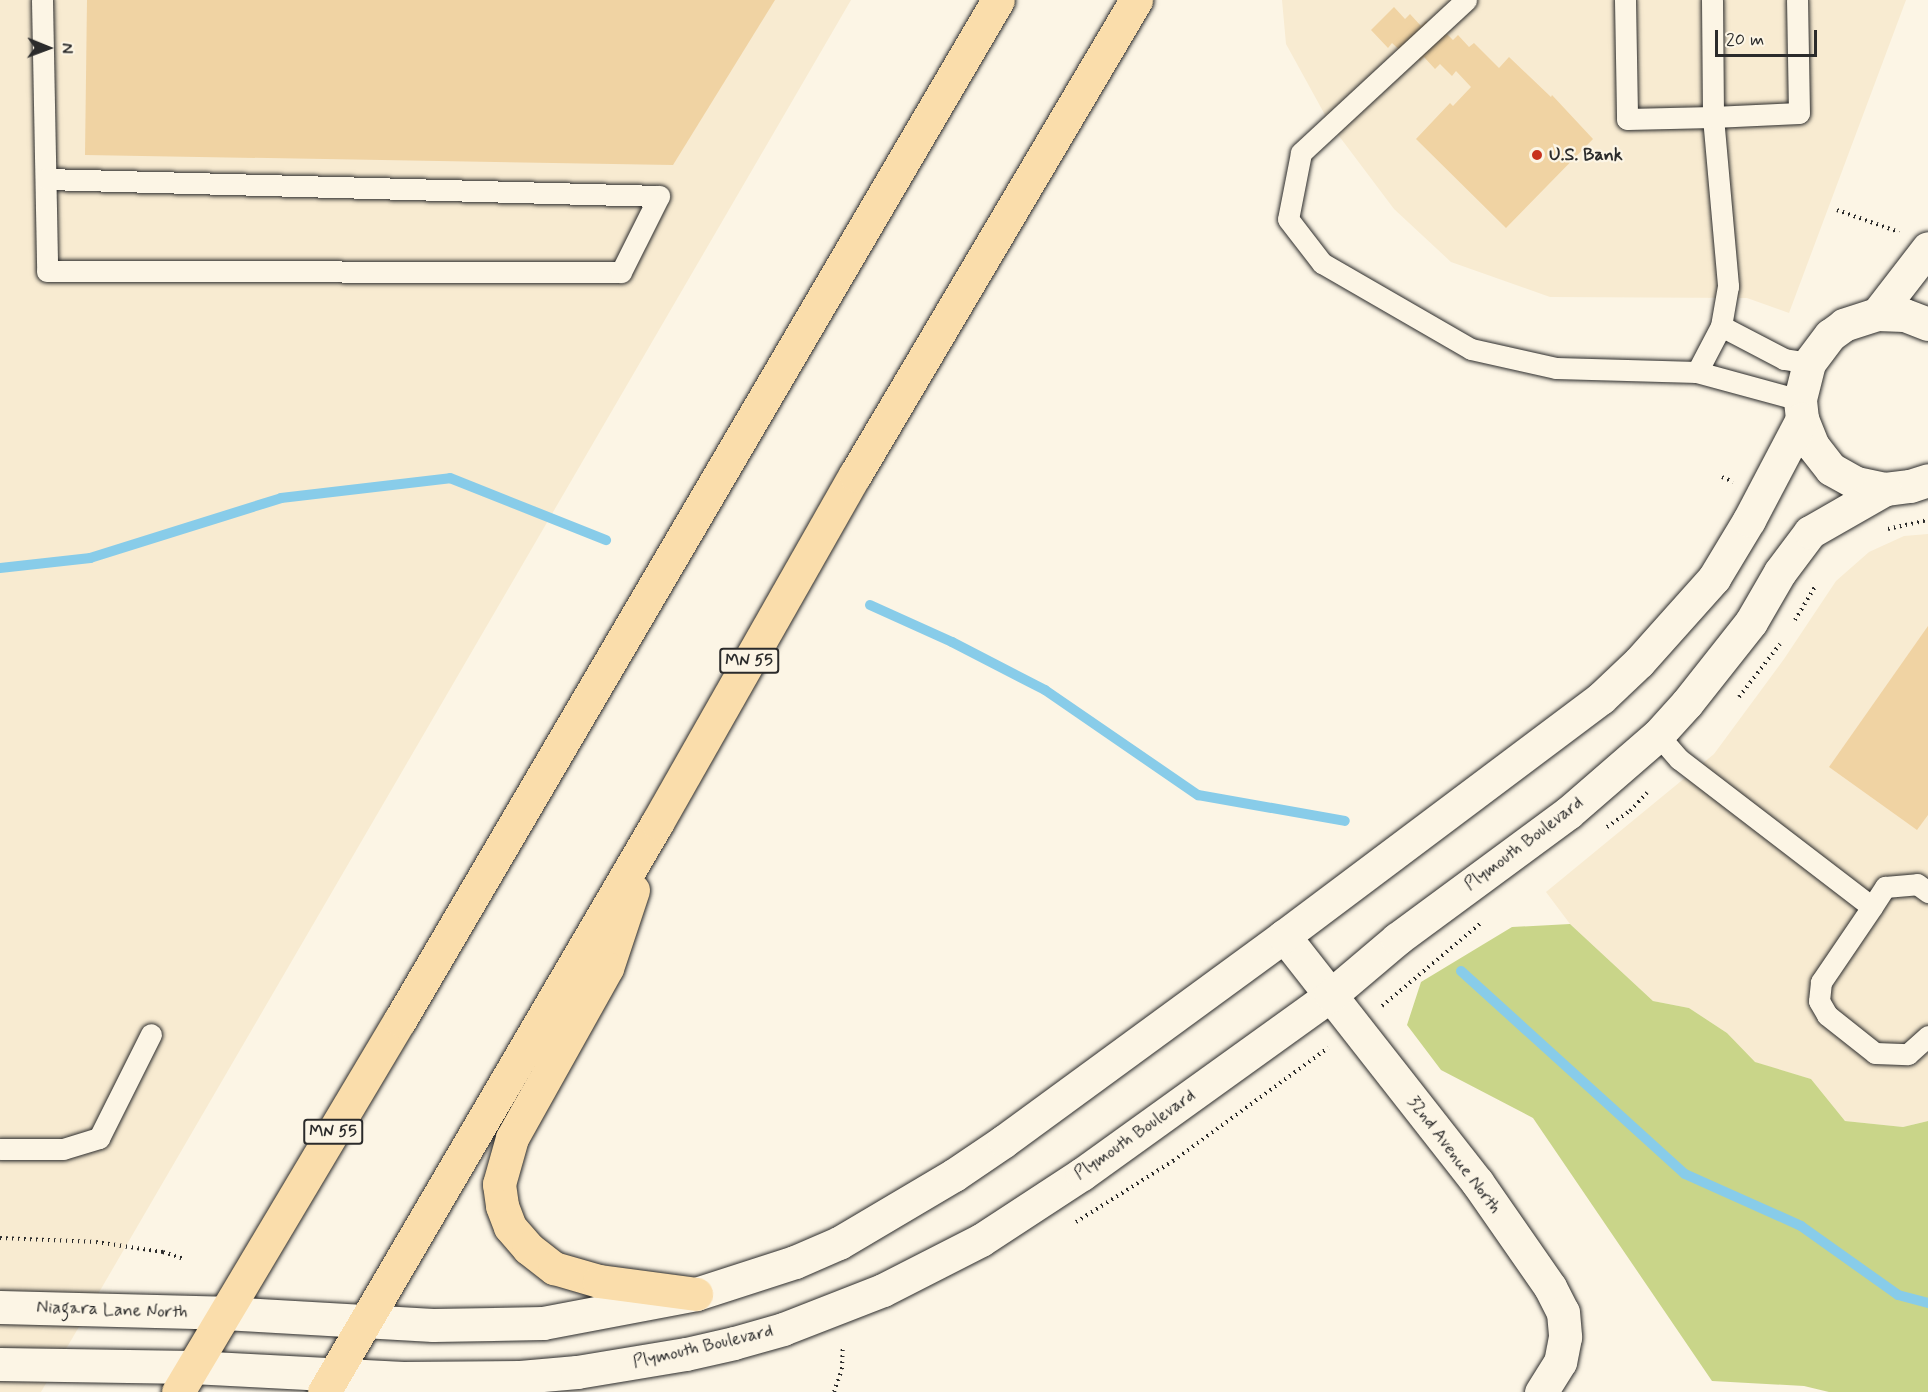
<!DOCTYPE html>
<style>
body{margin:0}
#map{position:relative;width:1928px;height:1392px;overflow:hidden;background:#fcf5e5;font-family:Mynerve,sans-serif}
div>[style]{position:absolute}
.built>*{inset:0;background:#f8ebd1}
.green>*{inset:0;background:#c9d589}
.stream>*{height:10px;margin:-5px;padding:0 5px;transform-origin:5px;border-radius:5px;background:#88cce9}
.building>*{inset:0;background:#f0d3a3}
.path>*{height:4px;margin-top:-2px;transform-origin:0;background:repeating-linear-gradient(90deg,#2b2b2b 0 1.5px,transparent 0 6px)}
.roads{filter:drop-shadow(0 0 2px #2b2b2b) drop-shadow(0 0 2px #2b2b2b)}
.service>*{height:21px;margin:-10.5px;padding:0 10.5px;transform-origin:10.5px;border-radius:10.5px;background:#fcf5e5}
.minor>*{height:33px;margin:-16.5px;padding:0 16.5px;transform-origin:16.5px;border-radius:16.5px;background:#fcf5e5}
.tertiary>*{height:33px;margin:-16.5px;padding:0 16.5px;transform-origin:16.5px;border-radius:16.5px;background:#fcf5e5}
.primary>*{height:33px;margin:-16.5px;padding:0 16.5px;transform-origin:16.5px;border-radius:16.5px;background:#faddab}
.dots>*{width:16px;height:16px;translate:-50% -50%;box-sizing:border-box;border:3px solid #fcf5e5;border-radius:50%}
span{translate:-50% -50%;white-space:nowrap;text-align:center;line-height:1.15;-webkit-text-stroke:4.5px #fcf5e5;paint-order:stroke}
.shield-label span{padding:2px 4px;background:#fcf5e5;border:2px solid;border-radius:4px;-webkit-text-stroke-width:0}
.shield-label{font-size:16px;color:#2b2b2b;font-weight:700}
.poi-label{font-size:18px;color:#2b2b2b;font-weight:700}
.left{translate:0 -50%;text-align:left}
.street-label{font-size:18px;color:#2b2b2b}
.north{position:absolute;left:18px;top:18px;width:60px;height:60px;-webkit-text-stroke:4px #fcf5e5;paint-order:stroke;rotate:91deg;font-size:16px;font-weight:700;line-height:24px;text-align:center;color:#2b2b2b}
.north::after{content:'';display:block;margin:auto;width:21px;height:27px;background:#2b2b2b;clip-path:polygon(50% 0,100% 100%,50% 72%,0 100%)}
.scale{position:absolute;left:1715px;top:30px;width:102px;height:27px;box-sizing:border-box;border:3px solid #2b2b2b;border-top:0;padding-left:8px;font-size:18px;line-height:21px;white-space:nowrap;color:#2b2b2b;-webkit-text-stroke:4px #fcf5e5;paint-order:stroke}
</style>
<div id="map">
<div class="built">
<div style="clip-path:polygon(0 0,851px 0,41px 1392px,0 1392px)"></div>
<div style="clip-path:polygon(1282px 0,1906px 0,1789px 313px,1747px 298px,1550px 297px,1451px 262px,1394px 209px,1330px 124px,1286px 44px)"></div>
<div style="clip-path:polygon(1928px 534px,1928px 1121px,1903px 1127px,1845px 1121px,1811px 1079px,1754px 1062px,1727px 1033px,1689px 1008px,1653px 1001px,1570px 924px,1546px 892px,1714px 754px,1784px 659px,1836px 581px,1869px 552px,1904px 536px)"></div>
</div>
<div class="green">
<div style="clip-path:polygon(1570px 924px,1653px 1001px,1689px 1008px,1727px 1033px,1755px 1062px,1811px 1079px,1845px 1121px,1903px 1127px,1928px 1121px,1928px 1392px,1829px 1392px,1804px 1386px,1712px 1381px,1533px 1118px,1441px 1070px,1407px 1025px,1421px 982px,1512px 927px)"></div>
</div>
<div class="stream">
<div style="left:0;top:568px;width:91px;rotate:-6.3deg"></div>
<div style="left:90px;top:558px;width:200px;rotate:-17.4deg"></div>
<div style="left:281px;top:498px;width:170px;rotate:-6.7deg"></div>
<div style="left:450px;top:478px;width:168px;rotate:21.7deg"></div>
<div style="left:870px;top:605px;width:90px;rotate:24.3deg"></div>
<div style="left:952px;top:642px;width:105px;rotate:27.3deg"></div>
<div style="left:1045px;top:690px;width:186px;rotate:34.5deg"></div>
<div style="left:1198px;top:795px;width:149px;rotate:10deg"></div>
<div style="left:1461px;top:971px;width:302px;rotate:42.2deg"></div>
<div style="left:1685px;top:1174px;width:127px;rotate:24.1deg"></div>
<div style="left:1801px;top:1226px;width:119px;rotate:35.4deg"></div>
<div style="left:1898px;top:1295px;width:31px;rotate:15deg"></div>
</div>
<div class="building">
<div style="clip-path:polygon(87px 0,775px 0,673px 165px,85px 155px)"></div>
<div style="clip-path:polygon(1394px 7px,1405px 19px,1410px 14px,1421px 26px,1426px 21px,1438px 33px,1442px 29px,1453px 40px,1458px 35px,1469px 47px,1474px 43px,1499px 68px,1509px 57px,1551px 97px,1552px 95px,1593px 139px,1506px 228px,1416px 139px,1450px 103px,1453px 106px,1471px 87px,1456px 71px,1452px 76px,1440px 64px,1435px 69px,1424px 57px,1420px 61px,1409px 50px,1404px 54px,1392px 43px,1388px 48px,1371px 30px)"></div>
<div style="clip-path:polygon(1928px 626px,1928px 815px,1917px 830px,1829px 767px)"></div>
</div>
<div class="path">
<div style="left:1837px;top:210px;width:66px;rotate:19.5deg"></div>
<div style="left:1722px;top:477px;width:12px;rotate:24deg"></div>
<div style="left:1888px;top:529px;width:41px;rotate:-12.7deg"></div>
<div style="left:1795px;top:620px;width:41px;rotate:-59deg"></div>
<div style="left:1739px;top:697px;width:67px;rotate:-52.3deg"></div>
<div style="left:1607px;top:827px;width:28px;rotate:-35deg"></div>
<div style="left:1630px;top:811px;width:25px;rotate:-47deg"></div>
<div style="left:1382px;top:1006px;width:131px;rotate:-40deg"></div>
<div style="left:1076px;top:1222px;width:115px;rotate:-32.2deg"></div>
<div style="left:1173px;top:1161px;width:192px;rotate:-36.1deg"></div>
<div style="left:0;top:1238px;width:96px;rotate:2.4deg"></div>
<div style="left:96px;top:1242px;width:68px;rotate:8.5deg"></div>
<div style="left:163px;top:1252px;width:23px;rotate:18deg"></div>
<div style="left:834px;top:1392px;width:24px;rotate:-71deg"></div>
<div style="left:842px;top:1369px;width:24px;rotate:-88deg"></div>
</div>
<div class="roads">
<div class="service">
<div style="left:42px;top:0;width:271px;rotate:88.9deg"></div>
<div style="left:47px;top:271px;width:574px;rotate:0.1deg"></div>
<div style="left:621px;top:272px;width:85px;rotate:-63.4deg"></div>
<div style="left:659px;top:196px;width:613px;rotate:-178.41deg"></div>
<div style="left:1466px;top:0;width:225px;rotate:137.2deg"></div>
<div style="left:1301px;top:153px;width:67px;rotate:101.1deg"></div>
<div style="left:1288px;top:219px;width:56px;rotate:52.3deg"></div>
<div style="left:1322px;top:263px;width:172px;rotate:30deg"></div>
<div style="left:1471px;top:349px;width:87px;rotate:12.6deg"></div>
<div style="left:1556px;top:368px;width:141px;rotate:1.6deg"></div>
<div style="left:1697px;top:372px;width:107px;rotate:15.2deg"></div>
<div style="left:1625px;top:0;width:119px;rotate:89deg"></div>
<div style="left:1627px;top:119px;width:86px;rotate:-1.3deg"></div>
<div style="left:1713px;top:117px;width:170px;rotate:84.9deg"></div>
<div style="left:1728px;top:286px;width:41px;rotate:99.9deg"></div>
<div style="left:1721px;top:326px;width:52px;rotate:117.6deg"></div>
<div style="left:1712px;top:0;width:117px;rotate:89.5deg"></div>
<div style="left:1713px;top:117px;width:86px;rotate:-2.7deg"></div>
<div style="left:1799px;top:113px;width:113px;rotate:-91deg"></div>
<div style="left:1721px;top:326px;width:71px;rotate:27.6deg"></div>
<div style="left:1784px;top:359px;width:25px;rotate:9deg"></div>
<div style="left:1658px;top:735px;width:32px;rotate:49deg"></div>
<div style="left:1679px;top:759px;width:243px;rotate:37.5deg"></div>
<div style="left:1872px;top:907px;width:24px;rotate:-57deg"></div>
<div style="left:1885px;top:887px;width:32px;rotate:-5deg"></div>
<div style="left:1917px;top:884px;width:14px;rotate:36deg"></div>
<div style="left:1872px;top:907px;width:91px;rotate:124.2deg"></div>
<div style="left:1821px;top:982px;width:19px;rotate:96deg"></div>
<div style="left:1819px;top:1001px;width:16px;rotate:60deg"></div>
<div style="left:1827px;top:1015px;width:61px;rotate:38.4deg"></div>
<div style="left:1875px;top:1053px;width:33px;rotate:2deg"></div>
<div style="left:1908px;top:1054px;width:27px;rotate:-42deg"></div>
<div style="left:0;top:1149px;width:63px"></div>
<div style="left:63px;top:1149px;width:38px;rotate:-17deg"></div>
<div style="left:99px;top:1138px;width:116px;rotate:-63.4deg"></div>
</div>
<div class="minor">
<div style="left:1284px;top:936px;width:313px;rotate:51.9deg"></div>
<div style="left:1477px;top:1182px;width:128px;rotate:55.2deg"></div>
<div style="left:1550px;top:1287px;width:28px;rotate:63deg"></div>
<div style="left:1563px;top:1312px;width:25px;rotate:85deg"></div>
<div style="left:1565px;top:1337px;width:25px;rotate:101deg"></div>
<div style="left:1560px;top:1362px;width:36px;rotate:122deg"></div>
</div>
<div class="tertiary">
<div style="left:1877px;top:314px;width:83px;rotate:-52.3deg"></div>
<div style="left:1928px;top:324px;width:26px;rotate:-159deg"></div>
<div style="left:1904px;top:315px;width:27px;rotate:-178deg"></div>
<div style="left:1877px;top:314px;width:35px;rotate:162deg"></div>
<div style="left:1844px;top:325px;width:17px;rotate:144deg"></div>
<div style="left:1830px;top:335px;width:35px;rotate:127deg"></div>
<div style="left:1809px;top:363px;width:38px;rotate:104deg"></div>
<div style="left:1800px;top:400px;width:19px;rotate:84deg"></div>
<div style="left:1802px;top:419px;width:29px;rotate:68deg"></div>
<div style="left:1813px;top:446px;width:29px;rotate:52deg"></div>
<div style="left:1831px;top:469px;width:29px;rotate:29deg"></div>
<div style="left:1856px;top:483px;width:30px;rotate:12deg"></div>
<div style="left:1885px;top:489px;width:25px;rotate:-7deg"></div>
<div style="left:1910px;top:486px;width:19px;rotate:-18deg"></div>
<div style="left:0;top:1307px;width:224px;rotate:1.5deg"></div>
<div style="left:224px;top:1313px;width:209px;rotate:3.3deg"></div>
<div style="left:433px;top:1325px;width:110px;rotate:-1deg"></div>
<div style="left:543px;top:1323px;width:156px;rotate:-10.7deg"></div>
<div style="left:696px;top:1294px;width:104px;rotate:-17.9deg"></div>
<div style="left:795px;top:1262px;width:48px;rotate:-23.4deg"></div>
<div style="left:839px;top:1243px;width:134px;rotate:-30.6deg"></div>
<div style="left:954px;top:1175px;width:60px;rotate:-34.2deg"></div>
<div style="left:1004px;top:1141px;width:347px;rotate:-36.2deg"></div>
<div style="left:1284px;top:936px;width:396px;rotate:-36.9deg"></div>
<div style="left:1601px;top:698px;width:52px;rotate:-43.5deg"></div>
<div style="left:1639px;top:662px;width:113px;rotate:-48.2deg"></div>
<div style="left:1714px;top:578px;width:68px;rotate:-58.9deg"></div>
<div style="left:1749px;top:520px;width:114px;rotate:-62.3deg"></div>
<div style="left:0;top:1364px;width:192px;rotate:0.9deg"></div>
<div style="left:192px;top:1367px;width:211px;rotate:3deg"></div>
<div style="left:403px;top:1378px;width:117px;rotate:-0.5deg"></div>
<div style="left:520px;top:1377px;width:57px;rotate:-5deg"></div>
<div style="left:577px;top:1372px;width:110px;rotate:-9.4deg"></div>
<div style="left:686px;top:1354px;width:49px;rotate:-12.9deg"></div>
<div style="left:734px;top:1343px;width:51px;rotate:-15.9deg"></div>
<div style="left:783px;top:1329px;width:107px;rotate:-21.3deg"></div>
<div style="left:883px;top:1290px;width:110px;rotate:-27deg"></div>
<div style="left:981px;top:1240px;width:121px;rotate:-33.2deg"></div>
<div style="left:1082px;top:1174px;width:307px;rotate:-35.7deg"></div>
<div style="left:1331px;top:995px;width:87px;rotate:-40.3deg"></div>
<div style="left:1397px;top:939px;width:212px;rotate:-36.4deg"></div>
<div style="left:1568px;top:813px;width:119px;rotate:-40.9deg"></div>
<div style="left:1658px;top:735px;width:43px;rotate:-47.8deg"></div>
<div style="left:1687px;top:703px;width:103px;rotate:-51.7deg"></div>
<div style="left:1751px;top:622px;width:58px;rotate:-59.9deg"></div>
<div style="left:1780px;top:572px;width:50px;rotate:-53.1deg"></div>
<div style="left:1810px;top:532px;width:86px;rotate:-29.8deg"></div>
</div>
<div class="primary">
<div style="left:633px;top:890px;width:82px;rotate:108.4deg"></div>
<div style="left:607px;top:968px;width:195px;rotate:119.2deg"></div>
<div style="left:512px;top:1138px;width:48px;rotate:105.8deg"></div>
<div style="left:499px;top:1184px;width:22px;rotate:82deg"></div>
<div style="left:502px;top:1206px;width:22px;rotate:69deg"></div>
<div style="left:510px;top:1227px;width:28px;rotate:49deg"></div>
<div style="left:528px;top:1248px;width:33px;rotate:38deg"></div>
<div style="left:554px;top:1268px;width:47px;rotate:16.1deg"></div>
<div style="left:599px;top:1281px;width:98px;rotate:7.6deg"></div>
<div style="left:178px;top:1392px;width:433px;rotate:-59.2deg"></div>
<div style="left:400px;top:1020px;width:1182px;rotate:-59.62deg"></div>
<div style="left:324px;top:1392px;width:659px;rotate:-59.66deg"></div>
<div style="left:657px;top:823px;width:400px;rotate:-60.4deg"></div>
<div style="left:855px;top:475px;width:552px;rotate:-59.39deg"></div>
</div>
</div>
<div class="dots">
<div style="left:1537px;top:155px;background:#c8321e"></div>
</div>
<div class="shield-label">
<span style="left:749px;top:661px">MN 55</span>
<span style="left:333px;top:1132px">MN 55</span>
</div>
<div class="poi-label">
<span class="left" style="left:1549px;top:155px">U.S. Bank</span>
</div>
<div class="street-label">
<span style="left:1524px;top:844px;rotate:-37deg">Plymouth Boulevard</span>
<span style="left:1135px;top:1135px;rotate:-35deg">Plymouth Boulevard</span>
<span style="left:1454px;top:1155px;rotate:53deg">32nd Avenue North</span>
<span style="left:112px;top:1310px;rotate:2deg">Niagara Lane North</span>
<span style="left:703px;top:1347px;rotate:-13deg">Plymouth Boulevard</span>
</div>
<div class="north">N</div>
<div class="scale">20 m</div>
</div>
